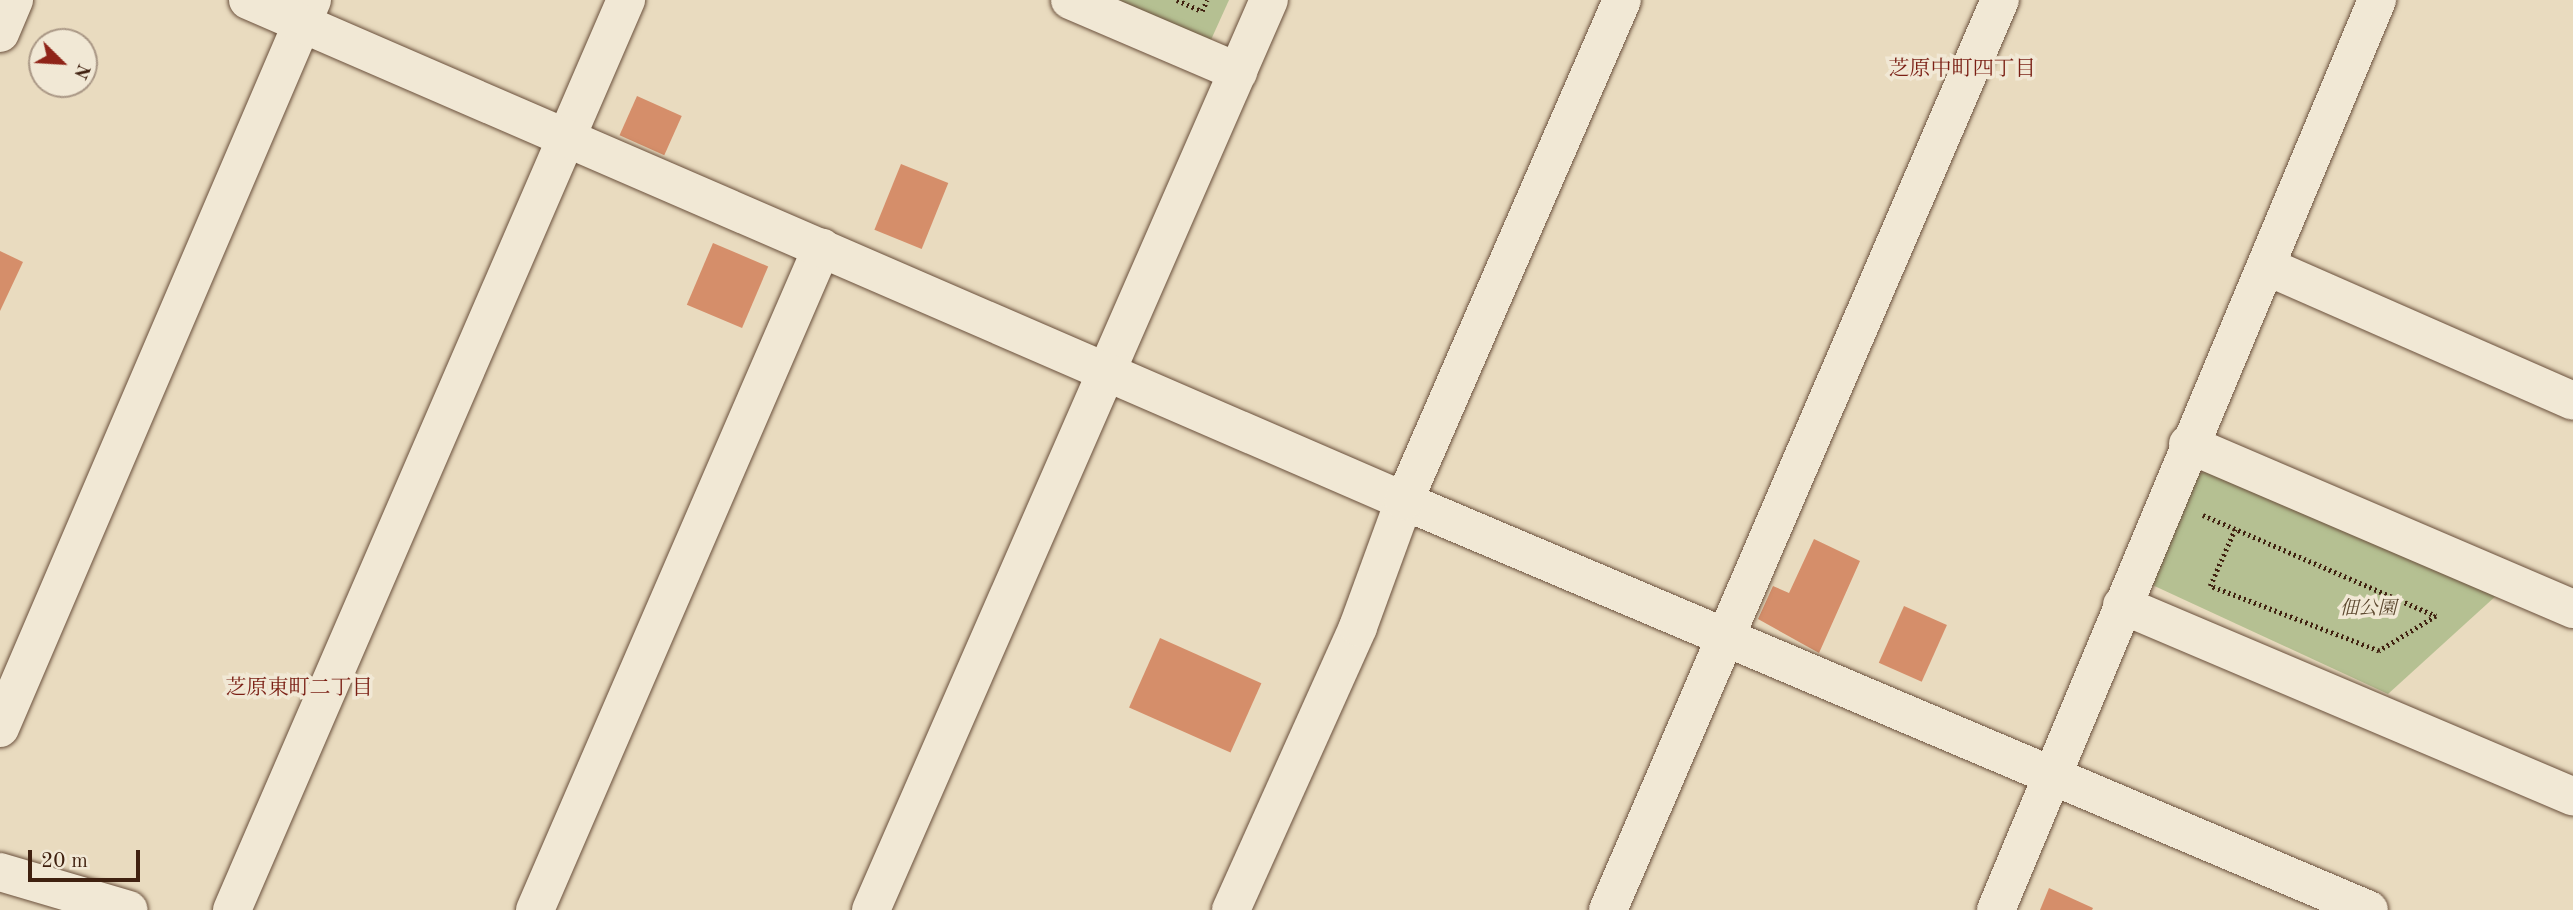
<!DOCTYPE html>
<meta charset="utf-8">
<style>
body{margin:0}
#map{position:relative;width:2573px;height:910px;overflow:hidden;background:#e9dbbf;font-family:"Old Standard TT","Noto Serif JP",serif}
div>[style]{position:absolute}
.green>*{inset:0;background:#b5c092}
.building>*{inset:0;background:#d58e6a;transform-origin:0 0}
.path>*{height:4.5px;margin-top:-2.25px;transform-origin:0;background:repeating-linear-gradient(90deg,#402110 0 2px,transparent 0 5.5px)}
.roads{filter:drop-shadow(0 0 2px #6a503c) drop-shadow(0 0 2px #6a503c)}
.street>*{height:38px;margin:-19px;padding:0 19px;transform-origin:19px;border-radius:19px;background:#f1e8d5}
.secondary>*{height:38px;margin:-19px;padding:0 19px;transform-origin:19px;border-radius:19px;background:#f1e8d5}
span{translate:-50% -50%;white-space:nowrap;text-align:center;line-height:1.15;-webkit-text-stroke:7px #f1e8d5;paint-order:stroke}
.park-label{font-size:19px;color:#5d4930;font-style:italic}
.neighbourhood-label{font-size:21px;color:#7a1f14}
.north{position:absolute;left:28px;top:28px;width:70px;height:70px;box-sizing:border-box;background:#f1e8d5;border:2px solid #aa9886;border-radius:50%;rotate:114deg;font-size:19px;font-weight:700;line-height:28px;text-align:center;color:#402110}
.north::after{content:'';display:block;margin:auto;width:24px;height:32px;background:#8f2418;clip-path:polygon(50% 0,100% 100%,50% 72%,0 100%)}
.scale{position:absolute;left:28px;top:850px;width:112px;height:32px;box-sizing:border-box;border:4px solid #402110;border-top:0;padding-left:9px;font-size:21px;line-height:24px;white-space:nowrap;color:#402110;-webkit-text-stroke:5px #f1e8d5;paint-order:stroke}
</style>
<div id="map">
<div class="green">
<div style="clip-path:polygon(1112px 0,1229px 0,1210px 42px)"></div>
<div style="clip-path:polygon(2214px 470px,2498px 594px,2388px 694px,2148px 583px,2192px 475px)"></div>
</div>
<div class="building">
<div style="left:637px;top:96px;width:49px;height:43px;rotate:24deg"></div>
<div style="left:901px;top:164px;width:51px;height:71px;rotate:22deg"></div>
<div style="left:713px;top:243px;width:60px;height:67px;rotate:23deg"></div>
<div style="clip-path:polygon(0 251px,23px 262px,0 311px)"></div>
<div style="clip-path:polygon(1814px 539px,1860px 561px,1819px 653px,1758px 619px,1773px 586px,1789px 593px)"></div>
<div style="left:1904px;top:606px;width:47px;height:62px;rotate:24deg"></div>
<div style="left:1160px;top:638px;width:111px;height:76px;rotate:24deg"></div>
<div style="clip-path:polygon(2049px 888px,2093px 908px,2092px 910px,2040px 910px)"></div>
</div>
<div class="path">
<div style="left:1177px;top:0;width:27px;rotate:24deg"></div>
<div style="left:1202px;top:11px;width:12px;rotate:-66deg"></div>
<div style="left:2203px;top:515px;width:254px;rotate:23.4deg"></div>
<div style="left:2436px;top:616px;width:67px;rotate:148.4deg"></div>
<div style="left:2379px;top:651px;width:181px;rotate:-159deg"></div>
<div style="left:2210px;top:586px;width:62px;rotate:-66.3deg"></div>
</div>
<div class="roads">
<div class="street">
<div style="left:1070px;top:0;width:183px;rotate:23.2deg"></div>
<div style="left:0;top:33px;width:36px;rotate:-67deg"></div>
<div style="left:2266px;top:266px;width:335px;rotate:23.7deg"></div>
<div style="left:2188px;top:444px;width:419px;rotate:23.2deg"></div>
<div style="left:2122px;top:605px;width:490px;rotate:23deg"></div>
<div style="left:0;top:728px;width:792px;rotate:-66.8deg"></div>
<div style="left:0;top:872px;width:134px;rotate:16.4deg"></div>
<div style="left:232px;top:910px;width:992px;rotate:-66.59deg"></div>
<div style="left:535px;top:910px;width:722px;rotate:-66.59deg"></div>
<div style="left:871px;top:910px;width:993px;rotate:-66.38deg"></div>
<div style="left:1608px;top:910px;width:991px;rotate:-66.7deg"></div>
</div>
<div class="secondary">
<div style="left:248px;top:0;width:1260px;rotate:23.43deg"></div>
<div style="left:1404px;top:501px;width:1048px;rotate:22.97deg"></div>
<div style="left:1231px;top:910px;width:310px;rotate:-65.8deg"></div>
<div style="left:1358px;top:627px;width:134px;rotate:-69.9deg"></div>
<div style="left:1404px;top:501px;width:546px;rotate:-66.48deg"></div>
<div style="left:1996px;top:910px;width:987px;rotate:-67.28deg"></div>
</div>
</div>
<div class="park-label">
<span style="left:2368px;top:610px">佃公園</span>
</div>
<div class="neighbourhood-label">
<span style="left:1962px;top:70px">芝原中町四丁目</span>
<span style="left:299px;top:689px">芝原東町二丁目</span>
</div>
<div class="north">N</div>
<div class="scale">20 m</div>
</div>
